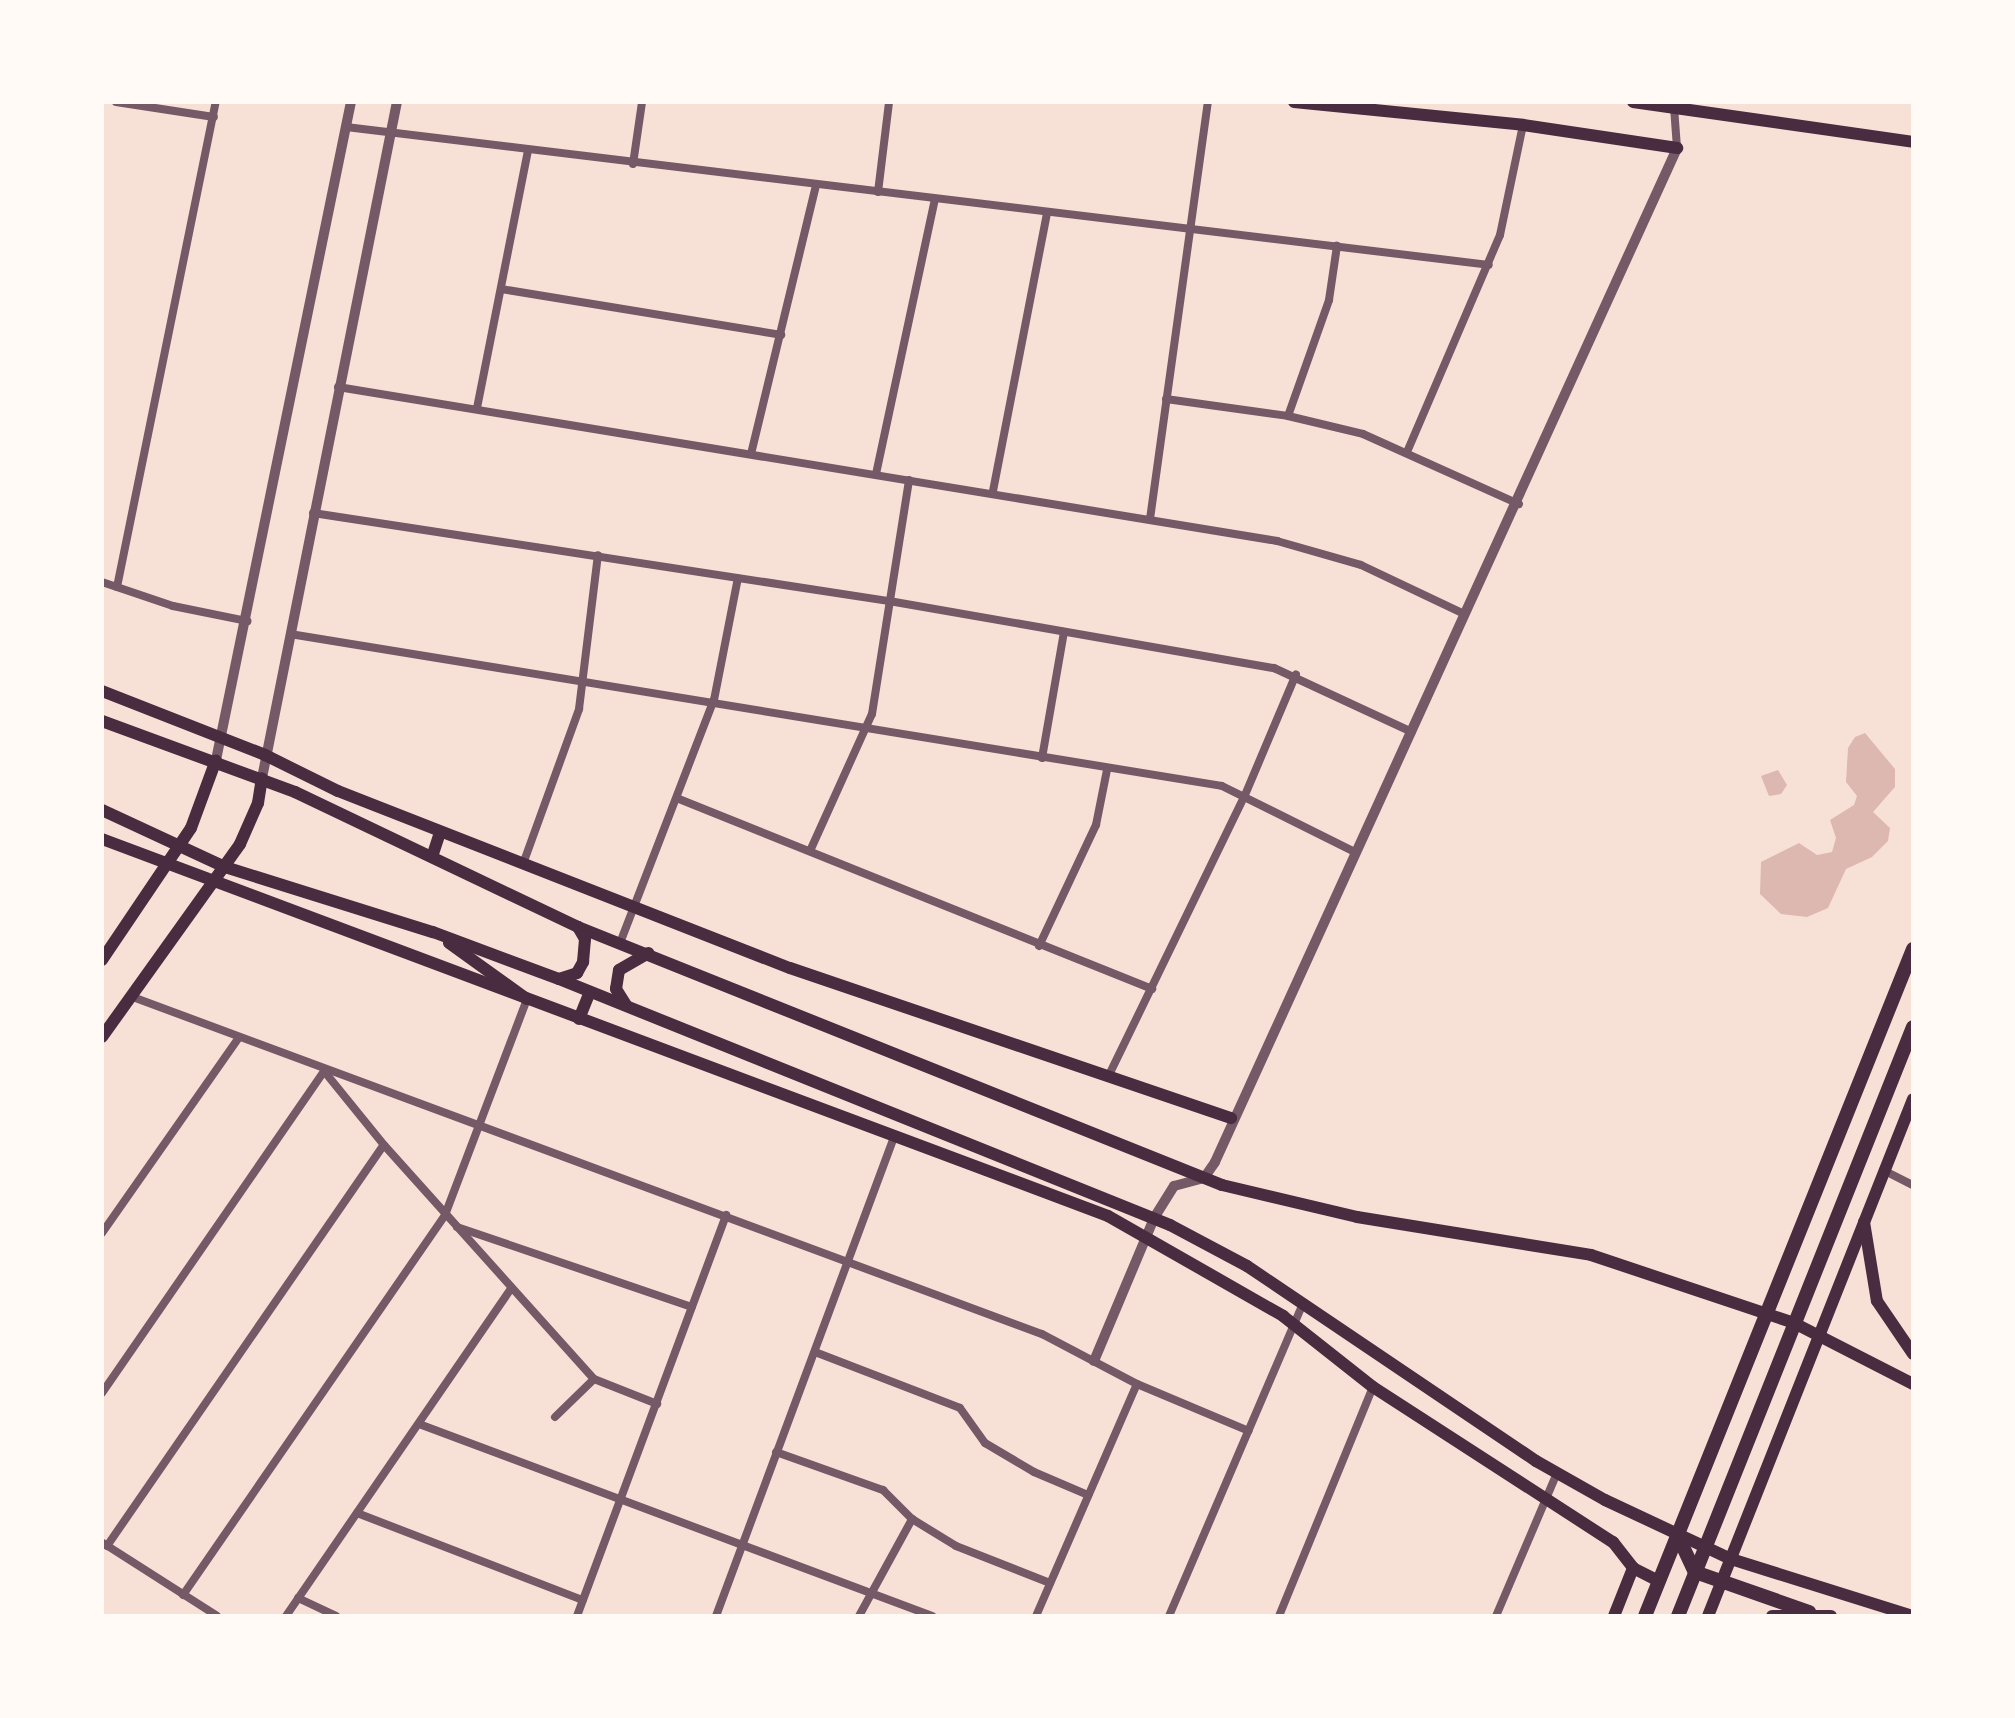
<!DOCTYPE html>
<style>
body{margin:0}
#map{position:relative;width:2015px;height:1718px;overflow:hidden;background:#f7e1d7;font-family:"Work Sans",sans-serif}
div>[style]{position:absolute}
.water>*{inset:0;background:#dcb8b0}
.minor>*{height:8px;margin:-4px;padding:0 4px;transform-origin:4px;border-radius:4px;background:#755966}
.tertiary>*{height:10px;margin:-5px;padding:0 5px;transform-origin:5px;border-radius:5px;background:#755966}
.secondary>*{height:12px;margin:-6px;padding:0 6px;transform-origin:6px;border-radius:6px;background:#4a2c40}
.primary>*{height:12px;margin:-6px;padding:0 6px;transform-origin:6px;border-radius:6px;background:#4a2c40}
.trunk>*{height:14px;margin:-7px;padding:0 7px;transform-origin:7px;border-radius:7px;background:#4a2c40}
span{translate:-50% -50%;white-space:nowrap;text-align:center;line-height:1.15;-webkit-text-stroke:6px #fffaf5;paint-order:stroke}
.frame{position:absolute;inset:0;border:104px solid #fffaf5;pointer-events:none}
</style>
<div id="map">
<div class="water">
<div style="clip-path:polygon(1865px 733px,1895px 769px,1895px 787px,1873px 812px,1890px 828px,1888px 841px,1872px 857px,1846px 869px,1828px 908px,1807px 917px,1781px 914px,1760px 894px,1761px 862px,1799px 843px,1817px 855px,1832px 852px,1836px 838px,1830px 820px,1854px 805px,1857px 796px,1846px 782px,1848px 748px,1855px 737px)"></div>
<div style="clip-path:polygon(1778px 770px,1787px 785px,1781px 794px,1769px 796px,1761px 776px)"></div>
</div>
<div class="minor">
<div style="left:116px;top:102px;width:99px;rotate:8.7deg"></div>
<div style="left:1674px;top:107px;width:41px;rotate:85.8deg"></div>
<div style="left:346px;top:127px;width:1151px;rotate:6.88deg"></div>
<div style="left:633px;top:164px;width:63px;rotate:-81.7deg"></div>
<div style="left:878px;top:192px;width:91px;rotate:-83deg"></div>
<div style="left:501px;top:289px;width:284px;rotate:9.3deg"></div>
<div style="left:338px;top:387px;width:952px;rotate:9.31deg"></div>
<div style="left:1277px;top:541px;width:87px;rotate:15.9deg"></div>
<div style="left:1361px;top:565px;width:114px;rotate:25.4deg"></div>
<div style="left:1166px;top:399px;width:123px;rotate:7.9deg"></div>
<div style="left:1288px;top:416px;width:77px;rotate:13.5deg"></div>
<div style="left:1363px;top:434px;width:171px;rotate:24.2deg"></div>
<div style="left:477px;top:408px;width:262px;rotate:-78.8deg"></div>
<div style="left:1288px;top:416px;width:123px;rotate:-70.5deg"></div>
<div style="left:1329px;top:300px;width:55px;rotate:-81.6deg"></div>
<div style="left:1407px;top:452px;width:236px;rotate:-66.8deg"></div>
<div style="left:1500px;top:235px;width:112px;rotate:-78.2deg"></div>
<div style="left:751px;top:454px;width:276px;rotate:-76.4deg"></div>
<div style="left:876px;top:474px;width:281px;rotate:-77.9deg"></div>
<div style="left:993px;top:491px;width:282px;rotate:-79deg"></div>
<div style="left:313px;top:513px;width:583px;rotate:8.69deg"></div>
<div style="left:889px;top:601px;width:391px;rotate:9.9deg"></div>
<div style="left:1274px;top:668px;width:152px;rotate:24.9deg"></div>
<div style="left:1150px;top:519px;width:421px;rotate:-82.1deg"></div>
<div style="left:102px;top:582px;width:75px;rotate:18.7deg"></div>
<div style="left:173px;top:606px;width:76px;rotate:11.5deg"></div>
<div style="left:117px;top:587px;width:495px;rotate:-78.5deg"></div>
<div style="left:290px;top:634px;width:944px;rotate:9.26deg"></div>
<div style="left:1222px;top:786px;width:148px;rotate:26.4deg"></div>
<div style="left:1042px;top:758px;width:128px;rotate:-80.1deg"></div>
<div style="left:679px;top:799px;width:510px;rotate:21.88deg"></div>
<div style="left:810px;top:851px;width:150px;rotate:-65.7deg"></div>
<div style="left:872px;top:714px;width:237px;rotate:-81deg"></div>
<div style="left:523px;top:864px;width:165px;rotate:-70.1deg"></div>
<div style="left:579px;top:709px;width:155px;rotate:-83deg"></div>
<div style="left:620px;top:943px;width:261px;rotate:-68.9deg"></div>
<div style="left:714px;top:700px;width:124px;rotate:-78.9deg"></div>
<div style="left:1039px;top:946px;width:134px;rotate:-64.8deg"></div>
<div style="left:1096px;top:825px;width:56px;rotate:-78.7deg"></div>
<div style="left:130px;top:996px;width:973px;rotate:20.34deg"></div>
<div style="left:1042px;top:1334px;width:107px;rotate:27.8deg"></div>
<div style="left:1137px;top:1384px;width:121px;rotate:22.8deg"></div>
<div style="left:1109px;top:1075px;width:311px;rotate:-64.1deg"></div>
<div style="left:1245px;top:795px;width:131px;rotate:-67.1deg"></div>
<div style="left:1883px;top:1170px;width:34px;rotate:27deg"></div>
<div style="left:457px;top:1227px;width:248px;rotate:18.8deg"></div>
<div style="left:102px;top:1233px;width:239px;rotate:-55deg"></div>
<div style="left:815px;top:1352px;width:155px;rotate:21.1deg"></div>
<div style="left:960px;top:1408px;width:43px;rotate:54.5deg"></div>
<div style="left:985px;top:1443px;width:57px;rotate:30.6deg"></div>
<div style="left:1034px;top:1472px;width:59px;rotate:23.1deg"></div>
<div style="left:102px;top:1393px;width:391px;rotate:-55.4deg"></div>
<div style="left:324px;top:1071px;width:95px;rotate:51deg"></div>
<div style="left:384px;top:1145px;width:314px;rotate:48.1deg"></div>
<div style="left:594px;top:1379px;width:68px;rotate:21.6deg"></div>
<div style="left:555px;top:1417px;width:54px;rotate:-44.3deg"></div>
<div style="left:419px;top:1424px;width:548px;rotate:20.52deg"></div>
<div style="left:776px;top:1452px;width:114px;rotate:19.6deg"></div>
<div style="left:883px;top:1490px;width:41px;rotate:45deg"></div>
<div style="left:912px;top:1519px;width:52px;rotate:31.5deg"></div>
<div style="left:956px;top:1546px;width:101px;rotate:21.5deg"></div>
<div style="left:357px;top:1513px;width:242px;rotate:21.1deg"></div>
<div style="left:103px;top:1543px;width:135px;rotate:32.6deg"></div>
<div style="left:107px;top:1546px;width:487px;rotate:-55.4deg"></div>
<div style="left:183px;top:1595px;width:462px;rotate:-55.4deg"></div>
<div style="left:445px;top:1215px;width:231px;rotate:-69.2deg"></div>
<div style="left:298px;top:1598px;width:42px;rotate:25.3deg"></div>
<div style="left:286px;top:1616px;width:397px;rotate:-55.5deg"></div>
<div style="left:577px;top:1616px;width:428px;rotate:-69.6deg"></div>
<div style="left:716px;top:1616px;width:511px;rotate:-69.61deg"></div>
<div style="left:859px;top:1616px;width:111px;rotate:-61.3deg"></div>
<div style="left:1036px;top:1616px;width:253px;rotate:-66.5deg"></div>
<div style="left:1169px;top:1616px;width:340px;rotate:-66.8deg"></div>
<div style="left:1279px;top:1616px;width:248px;rotate:-67.7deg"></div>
<div style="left:1496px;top:1616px;width:155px;rotate:-66.9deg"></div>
</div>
<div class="tertiary">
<div style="left:216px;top:760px;width:672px;rotate:-78.41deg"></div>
<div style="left:262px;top:778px;width:689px;rotate:-78.71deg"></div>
<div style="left:1094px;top:1361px;width:155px;rotate:-67.2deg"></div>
<div style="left:1154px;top:1218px;width:38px;rotate:-58deg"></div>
<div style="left:1174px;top:1186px;width:31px;rotate:-15deg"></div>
<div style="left:1204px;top:1178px;width:19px;rotate:-55deg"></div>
<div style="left:1215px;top:1162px;width:1114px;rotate:-65.5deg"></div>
</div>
<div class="secondary">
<div style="left:1294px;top:102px;width:230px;rotate:5.7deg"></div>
<div style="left:1523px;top:125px;width:156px;rotate:8.5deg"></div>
<div style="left:1633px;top:102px;width:283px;rotate:8.1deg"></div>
<div style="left:102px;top:691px;width:175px;rotate:21.4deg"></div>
<div style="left:265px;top:755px;width:81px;rotate:26.3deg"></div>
<div style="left:338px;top:791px;width:485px;rotate:21.4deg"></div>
<div style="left:790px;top:968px;width:466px;rotate:18.8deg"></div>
<div style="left:102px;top:839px;width:1074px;rotate:20.54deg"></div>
<div style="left:1108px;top:1216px;width:202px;rotate:29.7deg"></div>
<div style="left:1283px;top:1316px;width:115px;rotate:38.3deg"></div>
<div style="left:1373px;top:1387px;width:286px;rotate:32.9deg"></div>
<div style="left:1613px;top:1542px;width:33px;rotate:52deg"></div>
<div style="left:1633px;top:1568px;width:29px;rotate:27deg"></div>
<div style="left:102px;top:960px;width:159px;rotate:-56deg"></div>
<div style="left:191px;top:828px;width:72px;rotate:-69.8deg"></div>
<div style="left:102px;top:1037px;width:237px;rotate:-54.4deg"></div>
<div style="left:240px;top:844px;width:45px;rotate:-66.3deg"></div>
<div style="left:258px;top:803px;width:25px;rotate:-81deg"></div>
<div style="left:1864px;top:1222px;width:80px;rotate:80.7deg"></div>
<div style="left:1877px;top:1301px;width:64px;rotate:55.8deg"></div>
<div style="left:1614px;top:1616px;width:52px;rotate:-68.4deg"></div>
<div style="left:1708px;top:1616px;width:556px;rotate:-68.37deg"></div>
<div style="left:1772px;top:1616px;width:59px"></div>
</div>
<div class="primary">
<div style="left:102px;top:721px;width:206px;rotate:20.2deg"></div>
<div style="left:295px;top:792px;width:314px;rotate:25.5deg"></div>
<div style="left:578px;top:927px;width:694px;rotate:21.83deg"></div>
<div style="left:1222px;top:1185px;width:139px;rotate:13.3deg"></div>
<div style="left:1357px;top:1217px;width:237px;rotate:9.2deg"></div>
<div style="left:1591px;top:1255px;width:214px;rotate:18.5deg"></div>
<div style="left:1794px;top:1323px;width:134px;rotate:27.1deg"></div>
<div style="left:102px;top:810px;width:136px;rotate:24.9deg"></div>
<div style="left:225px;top:867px;width:218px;rotate:17.4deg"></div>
<div style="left:433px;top:932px;width:134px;rotate:20.5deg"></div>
<div style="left:559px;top:979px;width:659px;rotate:21.93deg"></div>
<div style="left:1170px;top:1225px;width:87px;rotate:28deg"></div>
<div style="left:1247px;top:1266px;width:349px;rotate:34deg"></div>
<div style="left:1536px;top:1461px;width:79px;rotate:29.5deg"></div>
<div style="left:1605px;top:1500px;width:139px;rotate:25.1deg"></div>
<div style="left:1731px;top:1559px;width:191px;rotate:17.4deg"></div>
<div style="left:432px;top:857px;width:26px;rotate:-72deg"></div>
<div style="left:449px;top:943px;width:96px;rotate:35.7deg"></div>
<div style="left:559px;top:979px;width:19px;rotate:-18deg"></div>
<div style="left:577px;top:973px;width:13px;rotate:-61deg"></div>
<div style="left:583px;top:962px;width:23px;rotate:-85deg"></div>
<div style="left:585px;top:939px;width:14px;rotate:-120deg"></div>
<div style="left:626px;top:1005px;width:19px;rotate:-122deg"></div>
<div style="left:616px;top:989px;width:19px;rotate:-81deg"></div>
<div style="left:619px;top:970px;width:34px;rotate:-30deg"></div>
<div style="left:579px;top:1019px;width:29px;rotate:-68deg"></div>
</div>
<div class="trunk">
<div style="left:1678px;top:1536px;width:40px;rotate:65deg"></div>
<div style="left:1695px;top:1572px;width:121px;rotate:19.3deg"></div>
<div style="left:1645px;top:1616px;width:719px;rotate:-68.11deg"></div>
<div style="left:1678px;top:1616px;width:634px;rotate:-68.25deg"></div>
</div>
<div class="frame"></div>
</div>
